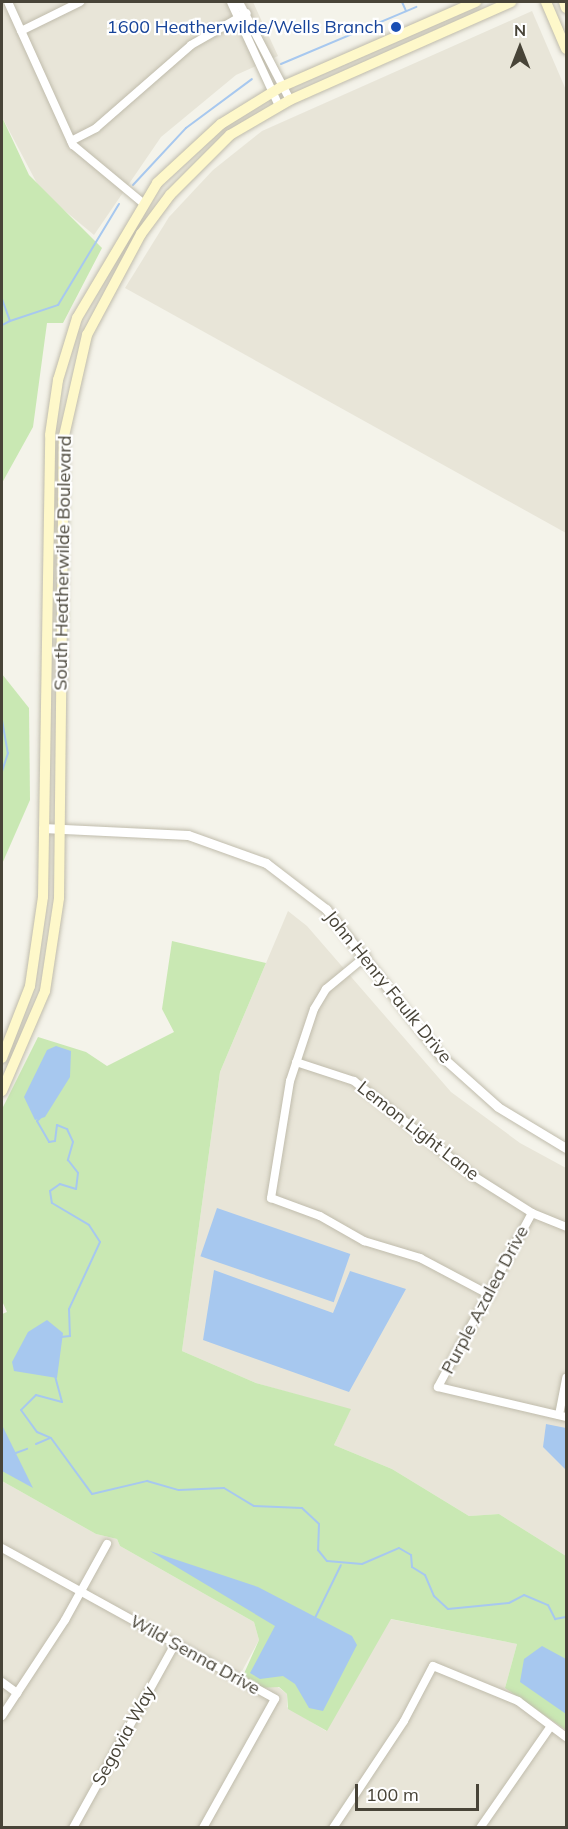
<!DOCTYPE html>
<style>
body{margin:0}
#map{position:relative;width:568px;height:1829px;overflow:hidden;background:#f4f3ea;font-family:Mulish,sans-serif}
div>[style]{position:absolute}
.residential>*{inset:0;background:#e8e5d8}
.green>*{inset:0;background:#c9e8b3}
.water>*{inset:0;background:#a7c8ef;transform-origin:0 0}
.stream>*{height:2px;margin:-1px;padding:0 1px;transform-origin:1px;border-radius:1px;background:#a7c8ef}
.roads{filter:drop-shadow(0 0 2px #c0bcac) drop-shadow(0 0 2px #c0bcac)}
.minor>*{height:8px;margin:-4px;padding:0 4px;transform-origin:4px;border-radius:4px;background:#fff}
.tertiary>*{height:9px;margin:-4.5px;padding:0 4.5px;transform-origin:4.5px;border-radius:4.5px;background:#fff}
.secondary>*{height:10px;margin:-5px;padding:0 5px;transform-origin:5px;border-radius:5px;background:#fef8ca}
.dots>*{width:16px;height:16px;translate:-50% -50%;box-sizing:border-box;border:3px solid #fff;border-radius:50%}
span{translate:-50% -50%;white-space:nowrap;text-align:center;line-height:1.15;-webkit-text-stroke:4.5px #fff;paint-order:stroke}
.transit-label{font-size:18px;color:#164399}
.right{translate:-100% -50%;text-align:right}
.street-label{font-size:18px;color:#484438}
.frame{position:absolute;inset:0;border:3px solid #484438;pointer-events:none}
.north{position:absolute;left:490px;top:18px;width:60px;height:60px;-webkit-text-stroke:4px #fff;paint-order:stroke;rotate:0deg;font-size:16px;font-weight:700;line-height:24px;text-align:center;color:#484438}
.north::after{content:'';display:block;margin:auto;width:21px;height:27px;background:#484438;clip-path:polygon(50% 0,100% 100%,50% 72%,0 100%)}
.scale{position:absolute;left:355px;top:1784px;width:124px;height:27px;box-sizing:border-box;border:3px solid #484438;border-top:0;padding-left:8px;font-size:18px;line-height:21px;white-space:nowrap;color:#484438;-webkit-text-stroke:4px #fff;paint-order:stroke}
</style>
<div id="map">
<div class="residential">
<div style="clip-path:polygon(2px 2px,253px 2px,278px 56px,236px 75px,161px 137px,94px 235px,41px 191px,2px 117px)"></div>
<div style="clip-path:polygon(532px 11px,566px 90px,566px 533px,125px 288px,169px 217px,213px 170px,262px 131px)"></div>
<div style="clip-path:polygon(288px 911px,307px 926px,451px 1092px,520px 1143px,566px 1168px,566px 1556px,499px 1514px,469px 1516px,392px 1469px,334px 1445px,350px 1410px,256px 1383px,182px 1351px,220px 1072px)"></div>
<div style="clip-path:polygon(2px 1481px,96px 1534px,117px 1539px,120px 1546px,254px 1622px,259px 1640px,242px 1671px,265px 1687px,278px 1687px,287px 1694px,287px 1707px,326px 1731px,390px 1619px,517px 1644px,505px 1688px,566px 1730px,566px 1827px,2px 1827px)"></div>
</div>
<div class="green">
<div style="clip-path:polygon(2px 117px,29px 175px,102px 248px,63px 323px,47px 323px,33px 427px,2px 483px)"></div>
<div style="clip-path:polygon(2px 674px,29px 708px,30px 800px,2px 864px)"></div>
<div style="clip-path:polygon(172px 941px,266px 963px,220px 1072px,182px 1351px,256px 1383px,351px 1409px,334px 1445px,392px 1469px,469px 1516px,499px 1514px,566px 1556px,566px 1730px,505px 1688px,517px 1644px,391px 1619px,327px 1731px,288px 1709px,287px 1694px,279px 1687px,260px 1688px,242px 1678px,259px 1640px,254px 1622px,120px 1546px,117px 1539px,96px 1534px,2px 1481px,2px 1314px,7px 1312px,2px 1301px,2px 1109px,38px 1037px,86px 1052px,107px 1066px,174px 1032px,162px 1009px)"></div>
</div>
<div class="water">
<div style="clip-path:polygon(56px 1046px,71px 1051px,70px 1077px,45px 1117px,35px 1120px,24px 1097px,47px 1050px)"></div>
<div style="left:217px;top:1208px;width:141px;height:51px;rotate:19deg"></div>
<div style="clip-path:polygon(214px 1270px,333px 1313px,350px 1271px,406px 1289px,349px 1392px,203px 1340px)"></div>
<div style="clip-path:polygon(47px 1320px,63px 1333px,57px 1378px,14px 1371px,12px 1362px,28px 1332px)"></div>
<div style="clip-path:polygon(546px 1424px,566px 1428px,566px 1470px,543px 1447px)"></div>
<div style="clip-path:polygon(2px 1425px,33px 1488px,2px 1471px)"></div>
<div style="clip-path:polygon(150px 1551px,258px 1587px,352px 1636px,357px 1645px,323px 1711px,309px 1708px,295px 1684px,283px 1676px,260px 1679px,250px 1673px,275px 1626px)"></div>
<div style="clip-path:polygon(542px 1646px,566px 1659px,566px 1714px,520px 1682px,524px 1659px)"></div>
</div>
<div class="stream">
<div style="left:402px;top:2px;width:10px;rotate:66deg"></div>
<div style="left:281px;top:64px;width:147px;rotate:-22.9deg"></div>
<div style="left:133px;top:185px;width:78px;rotate:-47.1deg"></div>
<div style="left:186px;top:128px;width:82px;rotate:-36.6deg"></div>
<div style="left:2px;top:299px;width:23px;rotate:70deg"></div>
<div style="left:10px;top:321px;width:9px;rotate:153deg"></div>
<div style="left:10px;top:321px;width:51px;rotate:-18.4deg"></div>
<div style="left:58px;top:305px;width:118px;rotate:-58.9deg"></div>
<div style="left:2px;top:720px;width:34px;rotate:80deg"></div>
<div style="left:8px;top:753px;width:20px;rotate:108deg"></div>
<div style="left:42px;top:1116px;width:7px;rotate:135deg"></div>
<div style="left:37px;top:1121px;width:24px;rotate:60deg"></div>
<div style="left:49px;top:1142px;width:6px;rotate:-9deg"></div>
<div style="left:55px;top:1141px;width:16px;rotate:-83deg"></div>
<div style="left:57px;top:1125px;width:11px;rotate:22deg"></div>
<div style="left:67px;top:1129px;width:14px;rotate:65deg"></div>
<div style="left:73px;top:1142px;width:19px;rotate:106deg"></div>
<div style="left:68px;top:1160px;width:16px;rotate:52deg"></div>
<div style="left:78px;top:1173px;width:16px;rotate:97deg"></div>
<div style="left:76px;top:1189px;width:17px;rotate:-163deg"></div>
<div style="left:60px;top:1184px;width:12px;rotate:145deg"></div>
<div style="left:50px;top:1191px;width:12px;rotate:81deg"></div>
<div style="left:52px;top:1203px;width:43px;rotate:30.7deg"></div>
<div style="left:89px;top:1225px;width:20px;rotate:57deg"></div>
<div style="left:100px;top:1242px;width:74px;rotate:114.8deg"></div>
<div style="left:69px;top:1309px;width:27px;rotate:88deg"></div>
<div style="left:70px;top:1336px;width:9px;rotate:174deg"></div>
<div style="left:55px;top:1376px;width:27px;rotate:75deg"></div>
<div style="left:62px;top:1402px;width:27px;rotate:-165deg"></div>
<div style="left:36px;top:1395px;width:21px;rotate:135deg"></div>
<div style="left:21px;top:1410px;width:27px;rotate:54deg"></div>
<div style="left:37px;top:1432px;width:15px;rotate:23deg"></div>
<div style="left:51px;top:1438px;width:69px;rotate:53.8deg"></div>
<div style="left:92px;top:1494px;width:57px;rotate:-13.3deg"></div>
<div style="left:147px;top:1481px;width:33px;rotate:16deg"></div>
<div style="left:179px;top:1490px;width:45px;rotate:-2.5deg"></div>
<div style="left:224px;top:1488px;width:35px;rotate:31deg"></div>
<div style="left:254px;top:1506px;width:48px;rotate:2.4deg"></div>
<div style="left:302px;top:1508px;width:23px;rotate:43deg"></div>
<div style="left:319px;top:1524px;width:26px;rotate:92deg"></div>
<div style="left:318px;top:1550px;width:14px;rotate:51deg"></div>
<div style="left:327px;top:1561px;width:35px;rotate:5deg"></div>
<div style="left:362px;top:1564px;width:40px;rotate:-23.4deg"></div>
<div style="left:399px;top:1548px;width:14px;rotate:30deg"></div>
<div style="left:411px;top:1555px;width:12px;rotate:85deg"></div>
<div style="left:412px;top:1567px;width:15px;rotate:32deg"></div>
<div style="left:425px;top:1575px;width:23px;rotate:67deg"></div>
<div style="left:434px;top:1596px;width:19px;rotate:43deg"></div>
<div style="left:448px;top:1609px;width:61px;rotate:-5.6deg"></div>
<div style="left:509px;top:1603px;width:17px;rotate:-28deg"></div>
<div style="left:524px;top:1595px;width:26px;rotate:23deg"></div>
<div style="left:548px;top:1605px;width:16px;rotate:63deg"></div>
<div style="left:555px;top:1619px;width:11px;rotate:-10deg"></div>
<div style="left:36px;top:1444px;width:15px;rotate:-23deg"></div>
<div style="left:13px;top:1454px;width:15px;rotate:-20deg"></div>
<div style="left:314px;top:1620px;width:61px;rotate:-63.9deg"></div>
</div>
<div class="roads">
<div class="minor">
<div style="left:8px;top:2px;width:157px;rotate:65.6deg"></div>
<div style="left:73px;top:145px;width:92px;rotate:39.7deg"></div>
<div style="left:231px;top:2px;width:115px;rotate:65.2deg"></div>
<div style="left:239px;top:2px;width:110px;rotate:62.5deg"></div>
<div style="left:21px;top:31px;width:66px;rotate:-26.2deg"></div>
<div style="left:71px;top:141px;width:28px;rotate:-27deg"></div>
<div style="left:96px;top:128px;width:126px;rotate:-41.1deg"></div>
<div style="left:191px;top:45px;width:64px;rotate:-29.7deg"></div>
<div style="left:366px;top:956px;width:52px;rotate:140.5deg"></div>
<div style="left:326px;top:989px;width:23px;rotate:121deg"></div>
<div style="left:314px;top:1009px;width:76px;rotate:108.4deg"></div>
<div style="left:290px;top:1081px;width:119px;rotate:99.2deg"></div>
<div style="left:271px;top:1198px;width:52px;rotate:20.2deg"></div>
<div style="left:320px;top:1216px;width:51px;rotate:29.6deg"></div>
<div style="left:364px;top:1241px;width:59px;rotate:16.9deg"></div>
<div style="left:420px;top:1258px;width:79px;rotate:27.9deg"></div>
<div style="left:296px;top:1062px;width:61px;rotate:18.1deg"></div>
<div style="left:354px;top:1081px;width:151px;rotate:38.5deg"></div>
<div style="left:472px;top:1175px;width:71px;rotate:32.3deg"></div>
<div style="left:532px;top:1213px;width:37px;rotate:22deg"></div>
<div style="left:532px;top:1213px;width:198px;rotate:118.4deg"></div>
<div style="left:438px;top:1387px;width:131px;rotate:13.2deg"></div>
<div style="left:559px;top:1415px;width:38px;rotate:-79deg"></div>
<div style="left:2px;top:1548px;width:312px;rotate:28.9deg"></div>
<div style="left:275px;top:1699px;width:148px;rotate:119.2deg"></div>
<div style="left:2px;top:1682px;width:19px;rotate:36deg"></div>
<div style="left:2px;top:1716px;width:115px;rotate:-56.7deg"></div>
<div style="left:65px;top:1620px;width:87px;rotate:-61.1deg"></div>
<div style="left:73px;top:1828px;width:210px;rotate:-61deg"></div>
<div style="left:333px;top:1828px;width:128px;rotate:-56.4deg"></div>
<div style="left:404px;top:1721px;width:62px;rotate:-62.2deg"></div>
<div style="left:433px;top:1666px;width:92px;rotate:22.4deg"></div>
<div style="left:518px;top:1701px;width:60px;rotate:36.9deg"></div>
<div style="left:480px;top:1828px;width:124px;rotate:-55.2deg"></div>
</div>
<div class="tertiary">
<div style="left:43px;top:828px;width:145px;rotate:2.8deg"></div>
<div style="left:188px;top:835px;width:83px;rotate:19.7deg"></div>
<div style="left:266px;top:863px;width:76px;rotate:37.5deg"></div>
<div style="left:326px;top:909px;width:187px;rotate:52deg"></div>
<div style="left:441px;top:1056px;width:76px;rotate:41.8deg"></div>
<div style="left:498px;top:1107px;width:79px;rotate:31.1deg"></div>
</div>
<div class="secondary">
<div style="left:546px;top:2px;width:51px;rotate:66.9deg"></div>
<div style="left:564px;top:2px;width:6px;rotate:72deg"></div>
<div style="left:2px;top:1058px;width:77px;rotate:-68.7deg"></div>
<div style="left:30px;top:986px;width:90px;rotate:-81.7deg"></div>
<div style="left:43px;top:897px;width:462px;rotate:-89.1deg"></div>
<div style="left:50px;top:435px;width:56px;rotate:-81.7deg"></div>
<div style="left:58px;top:380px;width:65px;rotate:-73deg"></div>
<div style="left:77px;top:318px;width:157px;rotate:-59.3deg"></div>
<div style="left:157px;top:183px;width:87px;rotate:-42.7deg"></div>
<div style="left:221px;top:124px;width:70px;rotate:-31.7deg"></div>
<div style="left:281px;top:87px;width:213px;rotate:-23.6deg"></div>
<div style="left:2px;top:1091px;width:109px;rotate:-66.7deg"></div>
<div style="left:45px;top:991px;width:94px;rotate:-81.4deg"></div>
<div style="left:59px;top:898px;width:462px;rotate:-89.4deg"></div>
<div style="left:64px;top:436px;width:104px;rotate:-77.2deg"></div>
<div style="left:87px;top:335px;width:115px;rotate:-61.9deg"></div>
<div style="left:141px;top:234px;width:49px;rotate:-53.4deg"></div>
<div style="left:170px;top:195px;width:85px;rotate:-45deg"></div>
<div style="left:230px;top:135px;width:69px;rotate:-30.3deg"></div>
<div style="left:290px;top:100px;width:242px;rotate:-23.9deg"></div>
</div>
</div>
<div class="dots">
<div style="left:396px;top:27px;background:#1a4fb4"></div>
</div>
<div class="transit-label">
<span class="right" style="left:384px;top:27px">1600 Heatherwilde/Wells Branch</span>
</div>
<div class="street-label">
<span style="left:63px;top:563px;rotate:-89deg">South Heatherwilde Boulevard</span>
<span style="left:388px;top:987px;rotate:51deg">John Henry Faulk Drive</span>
<span style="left:418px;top:1131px;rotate:38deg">Lemon Light Lane</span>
<span style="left:485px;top:1300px;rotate:-62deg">Purple Azalea Drive</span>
<span style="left:195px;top:1655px;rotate:29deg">Wild Senna Drive</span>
<span style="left:124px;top:1736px;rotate:-61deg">Segovia Way</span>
</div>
<div class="frame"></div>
<div class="north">N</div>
<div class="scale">100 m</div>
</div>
